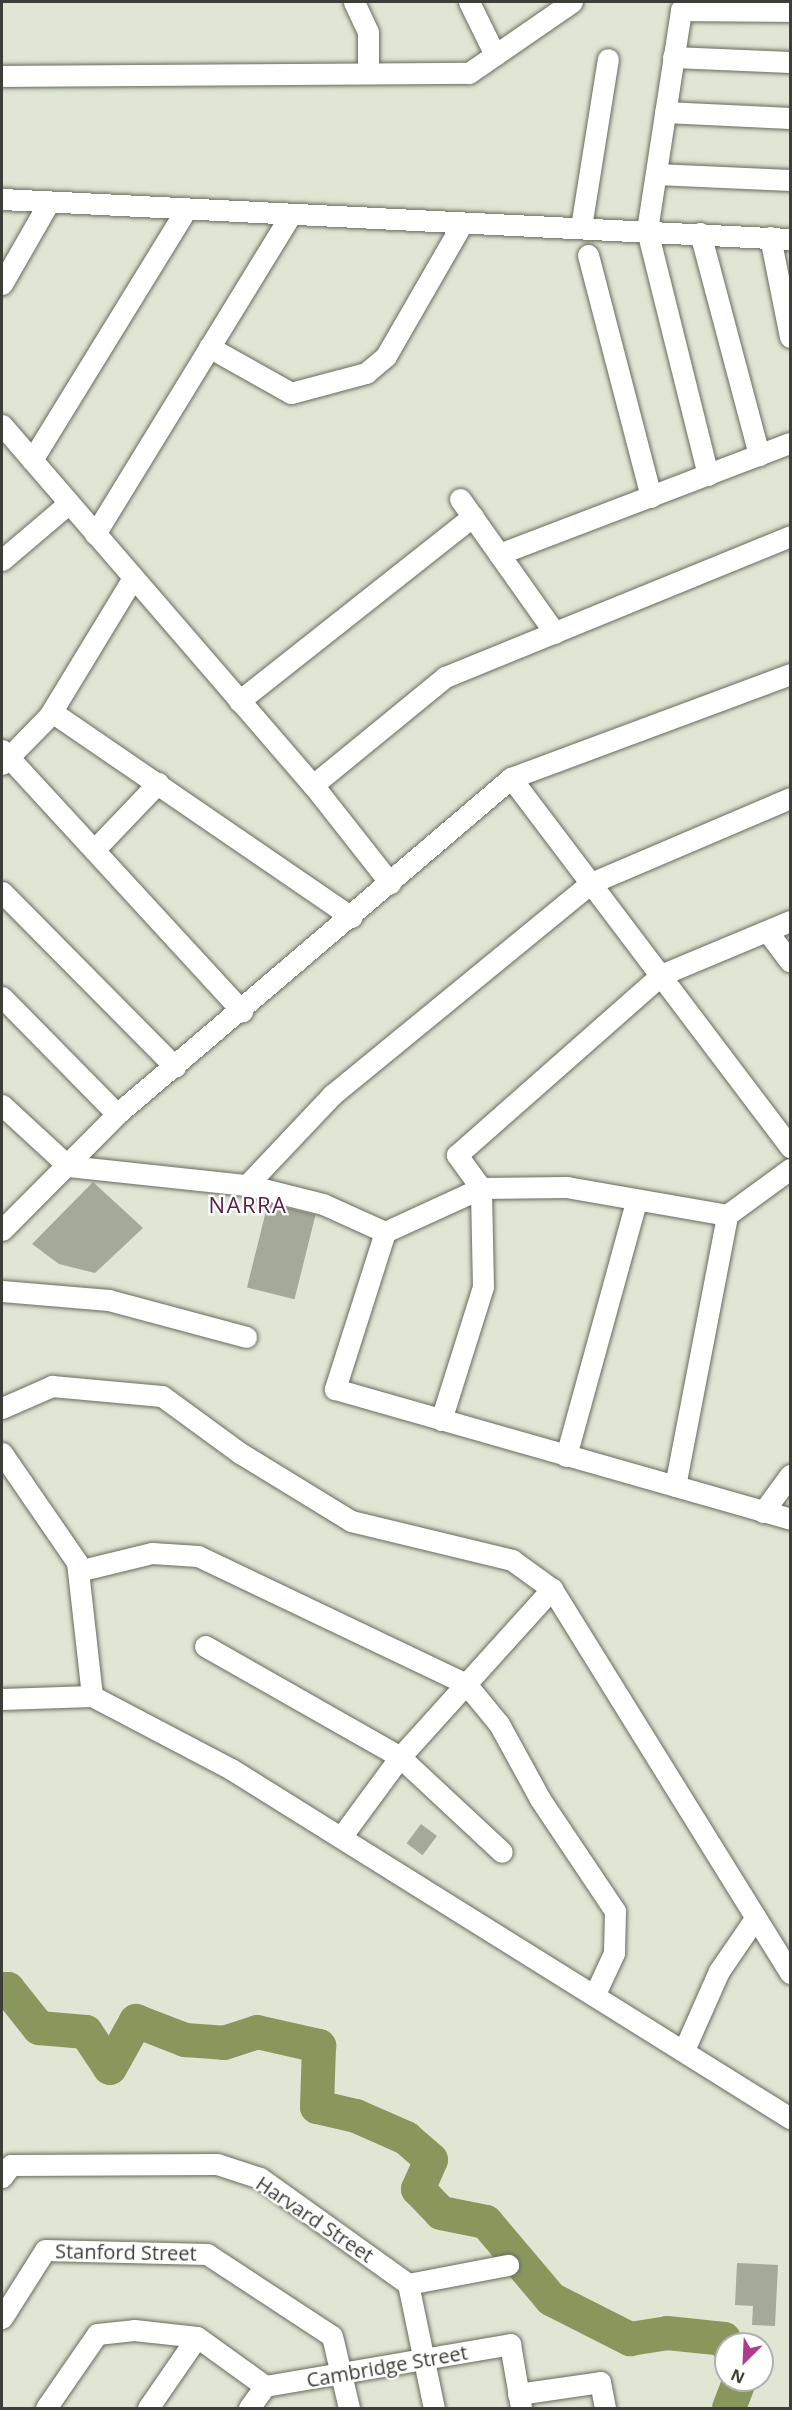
<!DOCTYPE html>
<style>
body{margin:0}
#map{position:relative;width:792px;height:2410px;overflow:hidden;background:#e0e5d4;font-family:"Open Sans",sans-serif}
div>[style]{position:absolute}
.river>*{height:34px;margin:-17px;padding:0 17px;transform-origin:17px;border-radius:17px;background:#89975d}
.building>*{inset:0;background:#a4a999;transform-origin:0 0}
.roads{filter:drop-shadow(0 0 2px #676b5c) drop-shadow(0 0 2px #676b5c)}
.minor>*{height:21px;margin:-10.5px;padding:0 10.5px;transform-origin:10.5px;border-radius:10.5px;background:#fff}
span{translate:-50% -50%;white-space:nowrap;text-align:center;line-height:1.15;-webkit-text-stroke:4.5px #fff;paint-order:stroke}
.street-label{font-size:20px;color:#3c3e37}
.quarter-label{font-size:22px;color:#5a214a;letter-spacing:1.5px}
.frame{position:absolute;inset:0;border:3px solid #3c3e37;pointer-events:none}
.north{position:absolute;left:714px;top:2332px;width:60px;height:60px;box-sizing:border-box;background:#fff;border:2px solid #b1b2af;border-radius:50%;rotate:204deg;font-size:16px;font-weight:700;line-height:24px;text-align:center;color:#3c3e37}
.north::after{content:'';display:block;margin:auto;width:21px;height:27px;background:#b13b91;clip-path:polygon(50% 0,100% 100%,50% 72%,0 100%)}
</style>
<div id="map">
<div class="river">
<div style="left:2px;top:1989px;width:6px"></div>
<div style="left:8px;top:1989px;width:50px;rotate:51.5deg"></div>
<div style="left:39px;top:2028px;width:47px;rotate:4.9deg"></div>
<div style="left:86px;top:2032px;width:43px;rotate:56.3deg"></div>
<div style="left:110px;top:2068px;width:54px;rotate:-61deg"></div>
<div style="left:136px;top:2021px;width:53px;rotate:21.2deg"></div>
<div style="left:185px;top:2040px;width:39px;rotate:4deg"></div>
<div style="left:224px;top:2043px;width:35px;rotate:-18deg"></div>
<div style="left:257px;top:2032px;width:64px;rotate:12.7deg"></div>
<div style="left:319px;top:2046px;width:61px;rotate:91.9deg"></div>
<div style="left:317px;top:2107px;width:40px;rotate:13deg"></div>
<div style="left:356px;top:2116px;width:55px;rotate:23.7deg"></div>
<div style="left:406px;top:2138px;width:33px;rotate:41deg"></div>
<div style="left:431px;top:2160px;width:32px;rotate:114deg"></div>
<div style="left:418px;top:2189px;width:33px;rotate:46deg"></div>
<div style="left:441px;top:2213px;width:46px;rotate:11.3deg"></div>
<div style="left:486px;top:2222px;width:101px;rotate:49.8deg"></div>
<div style="left:551px;top:2299px;width:89px;rotate:26.9deg"></div>
<div style="left:630px;top:2339px;width:37px;rotate:-9deg"></div>
<div style="left:667px;top:2333px;width:57px;rotate:6deg"></div>
<div style="left:724px;top:2339px;width:5px;rotate:68deg"></div>
<div style="left:729px;top:2408px;width:30px;rotate:-69deg"></div>
</div>
<div class="building">
<div style="clip-path:polygon(93px 1182px,143px 1228px,95px 1273px,59px 1264px,32px 1244px)"></div>
<div style="left:268px;top:1203px;width:49px;height:87px;rotate:14deg"></div>
<div style="left:421px;top:1824px;width:20px;height:24px;rotate:37deg"></div>
<div style="clip-path:polygon(737px 2263px,778px 2265px,775px 2326px,752px 2325px,753px 2306px,735px 2305px)"></div>
</div>
<div class="roads">
<div class="minor">
<div style="left:354px;top:2px;width:33px;rotate:65deg"></div>
<div style="left:368px;top:32px;width:41px;rotate:90deg"></div>
<div style="left:469px;top:2px;width:59px;rotate:63.9deg"></div>
<div style="left:673px;top:57px;width:117px;rotate:2.4deg"></div>
<div style="left:2px;top:76px;width:467px;rotate:-0.4deg"></div>
<div style="left:469px;top:73px;width:125px;rotate:-34.6deg"></div>
<div style="left:665px;top:112px;width:125px;rotate:2.7deg"></div>
<div style="left:656px;top:174px;width:134px;rotate:2.6deg"></div>
<div style="left:2px;top:199px;width:789px;rotate:2.91deg"></div>
<div style="left:581px;top:227px;width:170px;rotate:-80.9deg"></div>
<div style="left:700px;top:233px;width:230px;rotate:75.1deg"></div>
<div style="left:770px;top:237px;width:102px;rotate:78.7deg"></div>
<div style="left:588px;top:255px;width:250px;rotate:75.4deg"></div>
<div style="left:2px;top:284px;width:95px;rotate:-60.2deg"></div>
<div style="left:209px;top:347px;width:94px;rotate:29.3deg"></div>
<div style="left:291px;top:393px;width:78px;rotate:-14.9deg"></div>
<div style="left:366px;top:373px;width:26px;rotate:-40deg"></div>
<div style="left:386px;top:356px;width:152px;rotate:-60.1deg"></div>
<div style="left:2px;top:425px;width:476px;rotate:49.2deg"></div>
<div style="left:313px;top:785px;width:125px;rotate:51.8deg"></div>
<div style="left:32px;top:460px;width:294px;rotate:-58.4deg"></div>
<div style="left:708px;top:475px;width:252px;rotate:-104deg"></div>
<div style="left:647px;top:230px;width:223px;rotate:-81.2deg"></div>
<div style="left:681px;top:10px;width:109px;rotate:0.5deg"></div>
<div style="left:460px;top:499px;width:164px;rotate:54.7deg"></div>
<div style="left:95px;top:534px;width:373px;rotate:-58.5deg"></div>
<div style="left:499px;top:554px;width:311px;rotate:-20.9deg"></div>
<div style="left:2px;top:560px;width:88px;rotate:-40.4deg"></div>
<div style="left:239px;top:701px;width:298px;rotate:-38.3deg"></div>
<div style="left:52px;top:712px;width:363px;rotate:34.4deg"></div>
<div style="left:2px;top:750px;width:355px;rotate:47.4deg"></div>
<div style="left:2px;top:764px;width:67px;rotate:-45.6deg"></div>
<div style="left:49px;top:716px;width:162px;rotate:-58.7deg"></div>
<div style="left:511px;top:778px;width:463px;rotate:52.9deg"></div>
<div style="left:313px;top:785px;width:171px;rotate:-39.3deg"></div>
<div style="left:445px;top:677px;width:373px;rotate:-22.2deg"></div>
<div style="left:94px;top:850px;width:93px;rotate:-46.3deg"></div>
<div style="left:2px;top:892px;width:246px;rotate:45.3deg"></div>
<div style="left:767px;top:931px;width:38px;rotate:53deg"></div>
<div style="left:2px;top:997px;width:164px;rotate:45.5deg"></div>
<div style="left:2px;top:1105px;width:90px;rotate:42.7deg"></div>
<div style="left:68px;top:1166px;width:180px;rotate:6.1deg"></div>
<div style="left:247px;top:1185px;width:78px;rotate:14deg"></div>
<div style="left:323px;top:1204px;width:68px;rotate:24.3deg"></div>
<div style="left:385px;top:1232px;width:106px;rotate:-24.6deg"></div>
<div style="left:481px;top:1188px;width:86px;rotate:-0.7deg"></div>
<div style="left:567px;top:1187px;width:162px;rotate:9.9deg"></div>
<div style="left:727px;top:1215px;width:78px;rotate:-36.1deg"></div>
<div style="left:247px;top:1185px;width:124px;rotate:-46.6deg"></div>
<div style="left:332px;top:1095px;width:335px;rotate:-39.3deg"></div>
<div style="left:591px;top:883px;width:216px;rotate:-23.1deg"></div>
<div style="left:2px;top:1230px;width:163px;rotate:-45.2deg"></div>
<div style="left:117px;top:1114px;width:518px;rotate:-40.46deg"></div>
<div style="left:511px;top:778px;width:298px;rotate:-20.4deg"></div>
<div style="left:385px;top:1232px;width:165px;rotate:107.7deg"></div>
<div style="left:335px;top:1389px;width:473px;rotate:15.9deg"></div>
<div style="left:2px;top:1291px;width:107px;rotate:4.8deg"></div>
<div style="left:109px;top:1300px;width:142px;rotate:15.1deg"></div>
<div style="left:2px;top:1408px;width:55px;rotate:-23.7deg"></div>
<div style="left:52px;top:1386px;width:110px;rotate:5.2deg"></div>
<div style="left:162px;top:1396px;width:97px;rotate:36.2deg"></div>
<div style="left:240px;top:1453px;width:130px;rotate:31.5deg"></div>
<div style="left:351px;top:1521px;width:166px;rotate:13.6deg"></div>
<div style="left:512px;top:1560px;width:49px;rotate:35.9deg"></div>
<div style="left:552px;top:1589px;width:452px;rotate:58.2deg"></div>
<div style="left:441px;top:1420px;width:139px;rotate:-72.5deg"></div>
<div style="left:483px;top:1287px;width:99px;rotate:-91.2deg"></div>
<div style="left:481px;top:1188px;width:41px;rotate:-126deg"></div>
<div style="left:457px;top:1155px;width:272px;rotate:-41.4deg"></div>
<div style="left:661px;top:975px;width:140px;rotate:-22.7deg"></div>
<div style="left:2px;top:1453px;width:132px;rotate:55.5deg"></div>
<div style="left:77px;top:1562px;width:135px;rotate:83.6deg"></div>
<div style="left:92px;top:1696px;width:157px;rotate:27.7deg"></div>
<div style="left:231px;top:1769px;width:659px;rotate:31.98deg"></div>
<div style="left:566px;top:1456px;width:264px;rotate:-74.6deg"></div>
<div style="left:675px;top:1486px;width:276px;rotate:-79.1deg"></div>
<div style="left:763px;top:1512px;width:46px;rotate:-53.9deg"></div>
<div style="left:78px;top:1571px;width:76px;rotate:-13.7deg"></div>
<div style="left:152px;top:1553px;width:46px;rotate:3.7deg"></div>
<div style="left:198px;top:1556px;width:297px;rotate:25.5deg"></div>
<div style="left:466px;top:1684px;width:52px;rotate:50.5deg"></div>
<div style="left:499px;top:1724px;width:85px;rotate:61.3deg"></div>
<div style="left:540px;top:1799px;width:135px;rotate:56.2deg"></div>
<div style="left:615px;top:1911px;width:42px;rotate:91.4deg"></div>
<div style="left:614px;top:1953px;width:45px;rotate:114.9deg"></div>
<div style="left:205px;top:1646px;width:224px;rotate:29.6deg"></div>
<div style="left:400px;top:1757px;width:139px;rotate:43deg"></div>
<div style="left:2px;top:1699px;width:90px;rotate:-1.9deg"></div>
<div style="left:341px;top:1837px;width:99px;rotate:-53.6deg"></div>
<div style="left:400px;top:1757px;width:227px;rotate:-47.9deg"></div>
<div style="left:684px;top:2050px;width:86px;rotate:-66.1deg"></div>
<div style="left:719px;top:1971px;width:65px;rotate:-55.6deg"></div>
<div style="left:2px;top:2177px;width:15px;rotate:-53deg"></div>
<div style="left:11px;top:2165px;width:206px;rotate:-0.3deg"></div>
<div style="left:217px;top:2164px;width:45px;rotate:18deg"></div>
<div style="left:260px;top:2178px;width:182px;rotate:35.6deg"></div>
<div style="left:408px;top:2284px;width:127px;rotate:78.2deg"></div>
<div style="left:408px;top:2284px;width:102px;rotate:-10.8deg"></div>
<div style="left:2px;top:2318px;width:80px;rotate:-57.7deg"></div>
<div style="left:45px;top:2250px;width:162px;rotate:1.4deg"></div>
<div style="left:207px;top:2254px;width:149px;rotate:33.3deg"></div>
<div style="left:332px;top:2336px;width:74px;rotate:76.7deg"></div>
<div style="left:265px;top:2386px;width:249px;rotate:-9.7deg"></div>
<div style="left:510px;top:2344px;width:65px;rotate:80.2deg"></div>
<div style="left:518px;top:2394px;width:83px;rotate:-8.3deg"></div>
<div style="left:600px;top:2382px;width:26px;rotate:79deg"></div>
<div style="left:46px;top:2408px;width:90px;rotate:-55.4deg"></div>
<div style="left:97px;top:2334px;width:37px;rotate:-6deg"></div>
<div style="left:134px;top:2330px;width:63px;rotate:6.3deg"></div>
<div style="left:197px;top:2337px;width:84px;rotate:35.8deg"></div>
<div style="left:148px;top:2408px;width:86px;rotate:-55.4deg"></div>
<div style="left:249px;top:2408px;width:27px;rotate:-54deg"></div>
</div>
</div>
<div class="street-label">
<span style="left:315px;top:2219px;rotate:34deg">Harvard Street</span>
<span style="left:126px;top:2252px;rotate:1deg">Stanford Street</span>
<span style="left:387px;top:2366px;rotate:-10deg">Cambridge Street</span>
</div>
<div class="quarter-label">
<span style="left:248px;top:1205px">NARRA</span>
</div>
<div class="frame"></div>
<div class="north">N</div>
</div>
